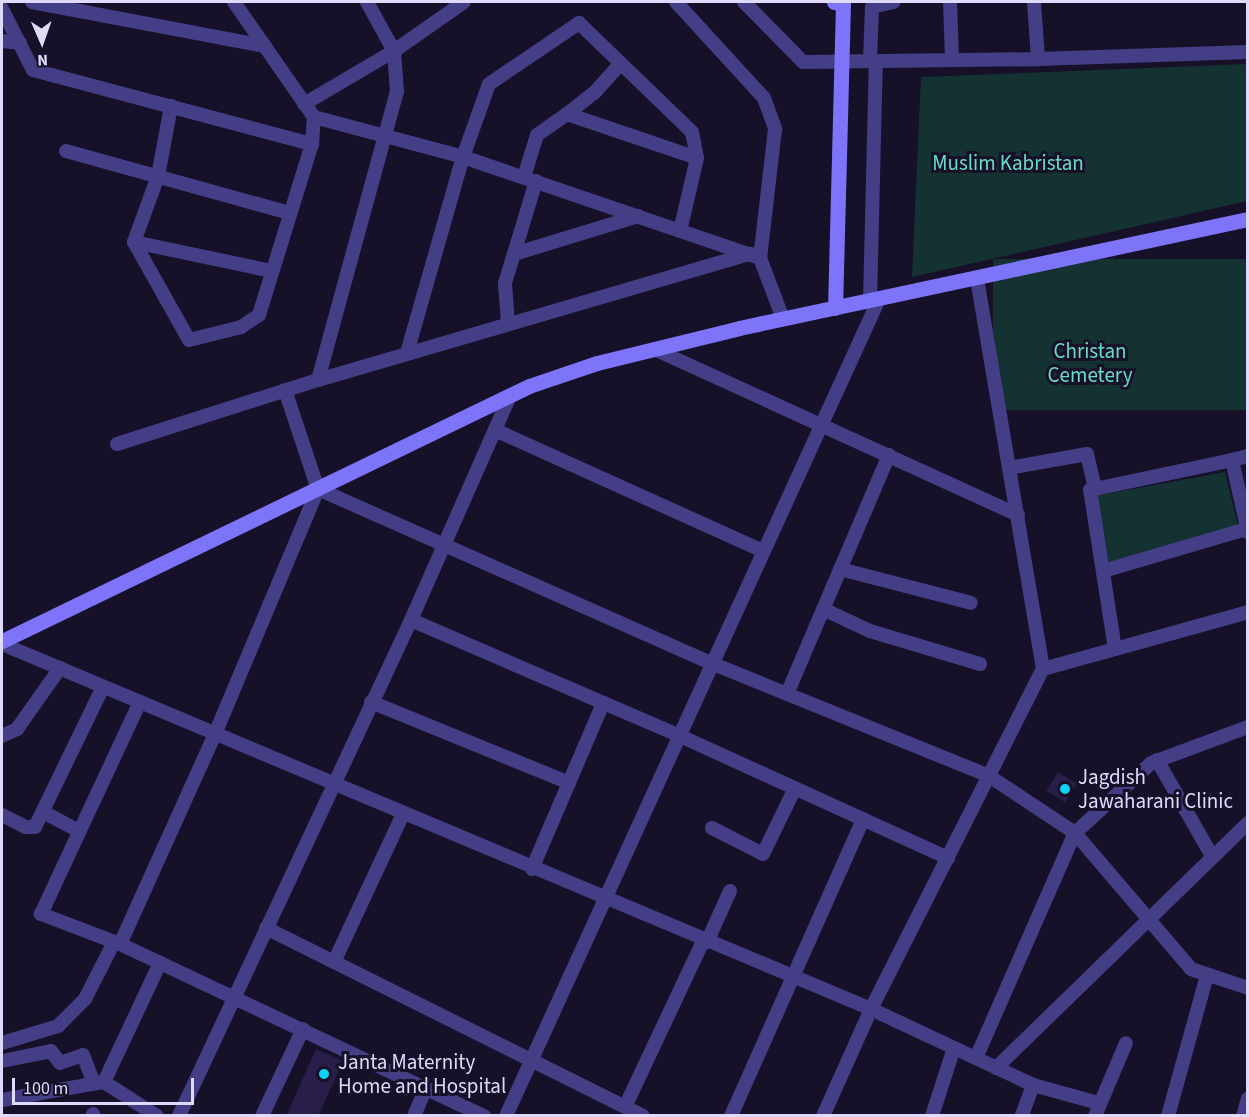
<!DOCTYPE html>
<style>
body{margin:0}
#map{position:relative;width:1249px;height:1117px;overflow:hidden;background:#161128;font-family:"Source Sans 3",sans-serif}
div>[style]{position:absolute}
.green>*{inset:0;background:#143232;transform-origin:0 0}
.building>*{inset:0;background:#281e49;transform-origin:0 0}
.street>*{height:14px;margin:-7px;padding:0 7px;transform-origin:7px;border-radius:7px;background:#443e86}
.secondary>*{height:15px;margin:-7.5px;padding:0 7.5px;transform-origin:7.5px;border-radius:7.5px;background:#7e74fa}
.dots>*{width:16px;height:16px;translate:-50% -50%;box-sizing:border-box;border:3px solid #161128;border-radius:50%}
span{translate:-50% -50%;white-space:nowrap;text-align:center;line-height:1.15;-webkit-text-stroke:6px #161128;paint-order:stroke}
.park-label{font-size:21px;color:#67ddc5}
.poi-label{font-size:21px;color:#dfdafe}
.left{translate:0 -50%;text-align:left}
.frame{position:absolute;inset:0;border:3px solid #dfdafe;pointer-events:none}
.north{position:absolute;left:12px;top:12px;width:60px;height:60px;-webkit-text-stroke:4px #161128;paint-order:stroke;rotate:178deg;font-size:16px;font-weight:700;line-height:24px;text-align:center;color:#dfdafe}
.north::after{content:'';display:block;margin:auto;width:21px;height:27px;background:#dfdafe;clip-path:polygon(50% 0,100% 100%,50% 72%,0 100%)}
.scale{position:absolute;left:12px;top:1078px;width:182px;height:27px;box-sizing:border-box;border:3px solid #dfdafe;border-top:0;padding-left:8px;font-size:18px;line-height:21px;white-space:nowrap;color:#dfdafe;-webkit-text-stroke:4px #161128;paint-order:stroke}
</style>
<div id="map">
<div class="green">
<div style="clip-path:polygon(1247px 64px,1247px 201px,912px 277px,921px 77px)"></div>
<div style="left:1247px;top:259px;width:151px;height:254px;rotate:90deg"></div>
<div style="clip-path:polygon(1225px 472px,1238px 525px,1109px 563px,1095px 496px)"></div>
</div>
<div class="building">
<div style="left:1058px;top:772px;width:22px;height:22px;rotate:32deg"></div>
<div style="clip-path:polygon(316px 1049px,343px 1061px,318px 1116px,286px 1116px)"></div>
</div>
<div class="street">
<div style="left:32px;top:2px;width:237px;rotate:10.7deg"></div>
<div style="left:234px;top:2px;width:140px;rotate:55.2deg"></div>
<div style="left:314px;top:117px;width:154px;rotate:15deg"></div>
<div style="left:463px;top:157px;width:314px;rotate:18.8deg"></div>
<div style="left:676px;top:2px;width:130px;rotate:47.5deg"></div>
<div style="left:764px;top:98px;width:33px;rotate:70deg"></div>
<div style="left:775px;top:129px;width:130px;rotate:96.6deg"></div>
<div style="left:760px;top:258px;width:65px;rotate:69.3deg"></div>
<div style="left:744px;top:2px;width:84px;rotate:45.5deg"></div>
<div style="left:803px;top:62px;width:235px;rotate:-0.7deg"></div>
<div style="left:950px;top:2px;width:58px;rotate:88deg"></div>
<div style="left:1034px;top:2px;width:57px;rotate:86deg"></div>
<div style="left:1038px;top:59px;width:210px;rotate:-1.9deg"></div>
<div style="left:2px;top:9px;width:68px;rotate:63.1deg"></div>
<div style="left:33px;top:70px;width:289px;rotate:14.9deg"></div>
<div style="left:2px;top:41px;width:18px;rotate:6deg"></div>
<div style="left:870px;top:61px;width:54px;rotate:-87.9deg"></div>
<div style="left:872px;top:7px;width:22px;rotate:-13deg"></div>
<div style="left:304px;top:104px;width:104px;rotate:-30.5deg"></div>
<div style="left:394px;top:51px;width:85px;rotate:-35deg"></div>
<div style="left:171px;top:106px;width:71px;rotate:100.5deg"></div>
<div style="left:158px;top:176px;width:70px;rotate:110deg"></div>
<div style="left:134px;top:242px;width:112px;rotate:60.7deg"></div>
<div style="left:189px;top:340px;width:54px;rotate:-14deg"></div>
<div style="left:241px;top:327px;width:22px;rotate:-34deg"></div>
<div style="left:259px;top:315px;width:179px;rotate:-72.8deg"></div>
<div style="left:312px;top:144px;width:27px;rotate:-86deg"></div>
<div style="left:567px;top:114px;width:36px;rotate:-38deg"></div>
<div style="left:595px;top:92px;width:36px;rotate:-48deg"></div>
<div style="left:66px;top:151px;width:232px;rotate:15.5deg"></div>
<div style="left:524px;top:177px;width:44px;rotate:-72.8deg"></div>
<div style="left:537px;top:135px;width:37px;rotate:-35deg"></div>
<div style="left:567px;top:114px;width:137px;rotate:18.7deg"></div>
<div style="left:536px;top:181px;width:76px;rotate:106.8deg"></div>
<div style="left:514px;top:254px;width:130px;rotate:-17deg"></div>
<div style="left:134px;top:242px;width:141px;rotate:11.9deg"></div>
<div style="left:870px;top:301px;width:240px;rotate:-88.6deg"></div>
<div style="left:508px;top:324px;width:41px;rotate:-94.2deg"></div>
<div style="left:505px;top:283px;width:30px;rotate:-73deg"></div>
<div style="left:654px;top:349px;width:400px;rotate:24.5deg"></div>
<div style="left:407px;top:353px;width:204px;rotate:-74.1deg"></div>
<div style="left:463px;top:157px;width:77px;rotate:-70.4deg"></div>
<div style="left:489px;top:84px;width:109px;rotate:-34.1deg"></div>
<div style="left:579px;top:23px;width:157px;rotate:44deg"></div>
<div style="left:692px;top:132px;width:26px;rotate:79deg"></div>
<div style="left:697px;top:158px;width:75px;rotate:103.1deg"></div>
<div style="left:318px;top:380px;width:299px;rotate:-74.7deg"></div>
<div style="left:397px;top:92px;width:41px;rotate:-94.2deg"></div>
<div style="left:394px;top:51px;width:56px;rotate:-118.9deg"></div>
<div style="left:285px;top:390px;width:104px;rotate:71.6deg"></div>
<div style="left:318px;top:489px;width:266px;rotate:112.8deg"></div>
<div style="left:215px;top:734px;width:230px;rotate:114.3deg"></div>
<div style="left:120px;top:944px;width:403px;rotate:25.3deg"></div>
<div style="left:495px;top:430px;width:294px;rotate:24.3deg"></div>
<div style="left:117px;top:444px;width:211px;rotate:-17.7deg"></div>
<div style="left:318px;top:380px;width:450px;rotate:-16.3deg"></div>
<div style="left:1248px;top:456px;width:16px;rotate:166deg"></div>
<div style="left:1232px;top:460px;width:74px;rotate:77.5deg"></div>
<div style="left:1009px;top:468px;width:79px;rotate:-10.2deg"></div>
<div style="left:1087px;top:454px;width:36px;rotate:77deg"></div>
<div style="left:318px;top:489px;width:430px;rotate:23.9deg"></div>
<div style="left:711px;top:663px;width:300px;rotate:22.1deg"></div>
<div style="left:989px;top:776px;width:103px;rotate:33.5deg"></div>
<div style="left:1075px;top:833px;width:179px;rotate:49.5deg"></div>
<div style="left:1191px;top:969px;width:60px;rotate:18.4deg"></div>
<div style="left:840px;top:569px;width:135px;rotate:14.5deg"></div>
<div style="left:1103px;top:571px;width:150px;rotate:-16.3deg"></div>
<div style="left:823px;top:609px;width:52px;rotate:25.1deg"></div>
<div style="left:870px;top:631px;width:115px;rotate:16.7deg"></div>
<div style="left:411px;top:620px;width:245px;rotate:-66.2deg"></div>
<div style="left:2px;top:644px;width:943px;rotate:22.78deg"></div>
<div style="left:871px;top:1009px;width:179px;rotate:25.1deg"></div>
<div style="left:1033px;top:1085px;width:33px;rotate:110deg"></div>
<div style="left:1115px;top:649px;width:161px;rotate:-98.9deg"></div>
<div style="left:1090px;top:490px;width:145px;rotate:-11.9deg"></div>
<div style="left:1043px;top:669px;width:213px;rotate:-15.5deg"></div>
<div style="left:787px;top:694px;width:260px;rotate:-66.9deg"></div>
<div style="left:371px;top:702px;width:214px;rotate:22.2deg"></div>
<div style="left:2px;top:736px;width:17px;rotate:-25deg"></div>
<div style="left:17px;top:729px;width:75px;rotate:-54.8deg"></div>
<div style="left:1157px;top:760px;width:111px;rotate:60.2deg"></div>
<div style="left:43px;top:812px;width:41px;rotate:27.8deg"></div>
<div style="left:2px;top:815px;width:27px;rotate:27deg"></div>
<div style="left:26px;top:827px;width:9px"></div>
<div style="left:35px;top:827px;width:156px;rotate:-64.1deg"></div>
<div style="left:712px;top:828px;width:57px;rotate:27deg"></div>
<div style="left:763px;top:854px;width:73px;rotate:-64.1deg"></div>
<div style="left:532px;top:869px;width:181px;rotate:-66.8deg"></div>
<div style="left:266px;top:928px;width:421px;rotate:26.5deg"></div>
<div style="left:707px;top:942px;width:56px;rotate:-65.7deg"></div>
<div style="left:120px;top:944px;width:85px;rotate:-159.2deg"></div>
<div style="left:41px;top:914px;width:234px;rotate:-65deg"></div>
<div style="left:334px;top:962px;width:163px;rotate:-65deg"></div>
<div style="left:2px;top:1043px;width:59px;rotate:-16.9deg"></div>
<div style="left:58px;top:1026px;width:38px;rotate:-45deg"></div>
<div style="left:85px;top:999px;width:64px;rotate:-63deg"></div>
<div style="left:976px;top:1058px;width:246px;rotate:-66.3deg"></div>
<div style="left:1075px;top:833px;width:103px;rotate:-42.6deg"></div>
<div style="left:1151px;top:763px;width:103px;rotate:-20.4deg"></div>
<div style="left:2px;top:1061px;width:50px;rotate:-11.5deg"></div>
<div style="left:51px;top:1051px;width:15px;rotate:53deg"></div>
<div style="left:60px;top:1063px;width:24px;rotate:-19deg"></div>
<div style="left:83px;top:1055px;width:30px;rotate:69deg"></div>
<div style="left:996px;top:1068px;width:351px;rotate:-44.2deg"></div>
<div style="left:104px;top:1082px;width:132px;rotate:-64.8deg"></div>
<div style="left:1033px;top:1085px;width:68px;rotate:15.3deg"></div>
<div style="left:2px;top:1100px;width:104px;rotate:-10deg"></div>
<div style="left:104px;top:1082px;width:63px;rotate:32.7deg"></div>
<div style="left:625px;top:1107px;width:183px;rotate:-64.8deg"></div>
<div style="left:93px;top:1114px;width:2px;rotate:63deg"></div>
<div style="left:179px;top:1116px;width:548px;rotate:-64.93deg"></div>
<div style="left:411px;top:620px;width:291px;rotate:23.3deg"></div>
<div style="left:678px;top:735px;width:297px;rotate:24.5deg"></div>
<div style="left:262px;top:1116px;width:96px;rotate:-64.8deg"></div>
<div style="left:414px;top:1116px;width:30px;rotate:-67deg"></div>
<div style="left:506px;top:1116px;width:898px;rotate:-65.46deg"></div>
<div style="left:731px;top:1116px;width:325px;rotate:-66deg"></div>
<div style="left:823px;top:1116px;width:117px;rotate:-65.8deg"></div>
<div style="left:871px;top:1009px;width:381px;rotate:-63.2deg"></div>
<div style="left:1043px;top:669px;width:397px;rotate:-99.6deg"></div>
<div style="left:932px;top:1116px;width:71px;rotate:-72.1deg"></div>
<div style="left:1095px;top:1116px;width:79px;rotate:-67deg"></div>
<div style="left:1168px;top:1116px;width:146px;rotate:-74.5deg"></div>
<div style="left:1243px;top:1116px;width:18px;rotate:-74deg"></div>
</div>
<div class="secondary">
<div style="left:834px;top:2px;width:9px;rotate:13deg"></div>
<div style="left:843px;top:4px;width:304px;rotate:91.5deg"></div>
<div style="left:2px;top:641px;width:585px;rotate:-25.82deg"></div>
<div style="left:529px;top:386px;width:72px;rotate:-18.7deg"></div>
<div style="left:597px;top:363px;width:146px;rotate:-13.8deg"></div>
<div style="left:739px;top:328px;width:521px;rotate:-12.09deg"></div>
</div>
<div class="dots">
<div style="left:1065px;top:789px;background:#0dd4f7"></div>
<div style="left:324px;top:1074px;background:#0dd4f7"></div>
</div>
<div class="park-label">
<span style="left:1008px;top:163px">Muslim Kabristan</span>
<span style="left:1090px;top:363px">Christan<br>Cemetery</span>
</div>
<div class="poi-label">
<span class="left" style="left:1078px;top:789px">Jagdish<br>Jawaharani Clinic</span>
<span class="left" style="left:338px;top:1074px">Janta Maternity<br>Home and Hospital</span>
</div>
<div class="frame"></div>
<div class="north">N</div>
<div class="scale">100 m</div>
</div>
